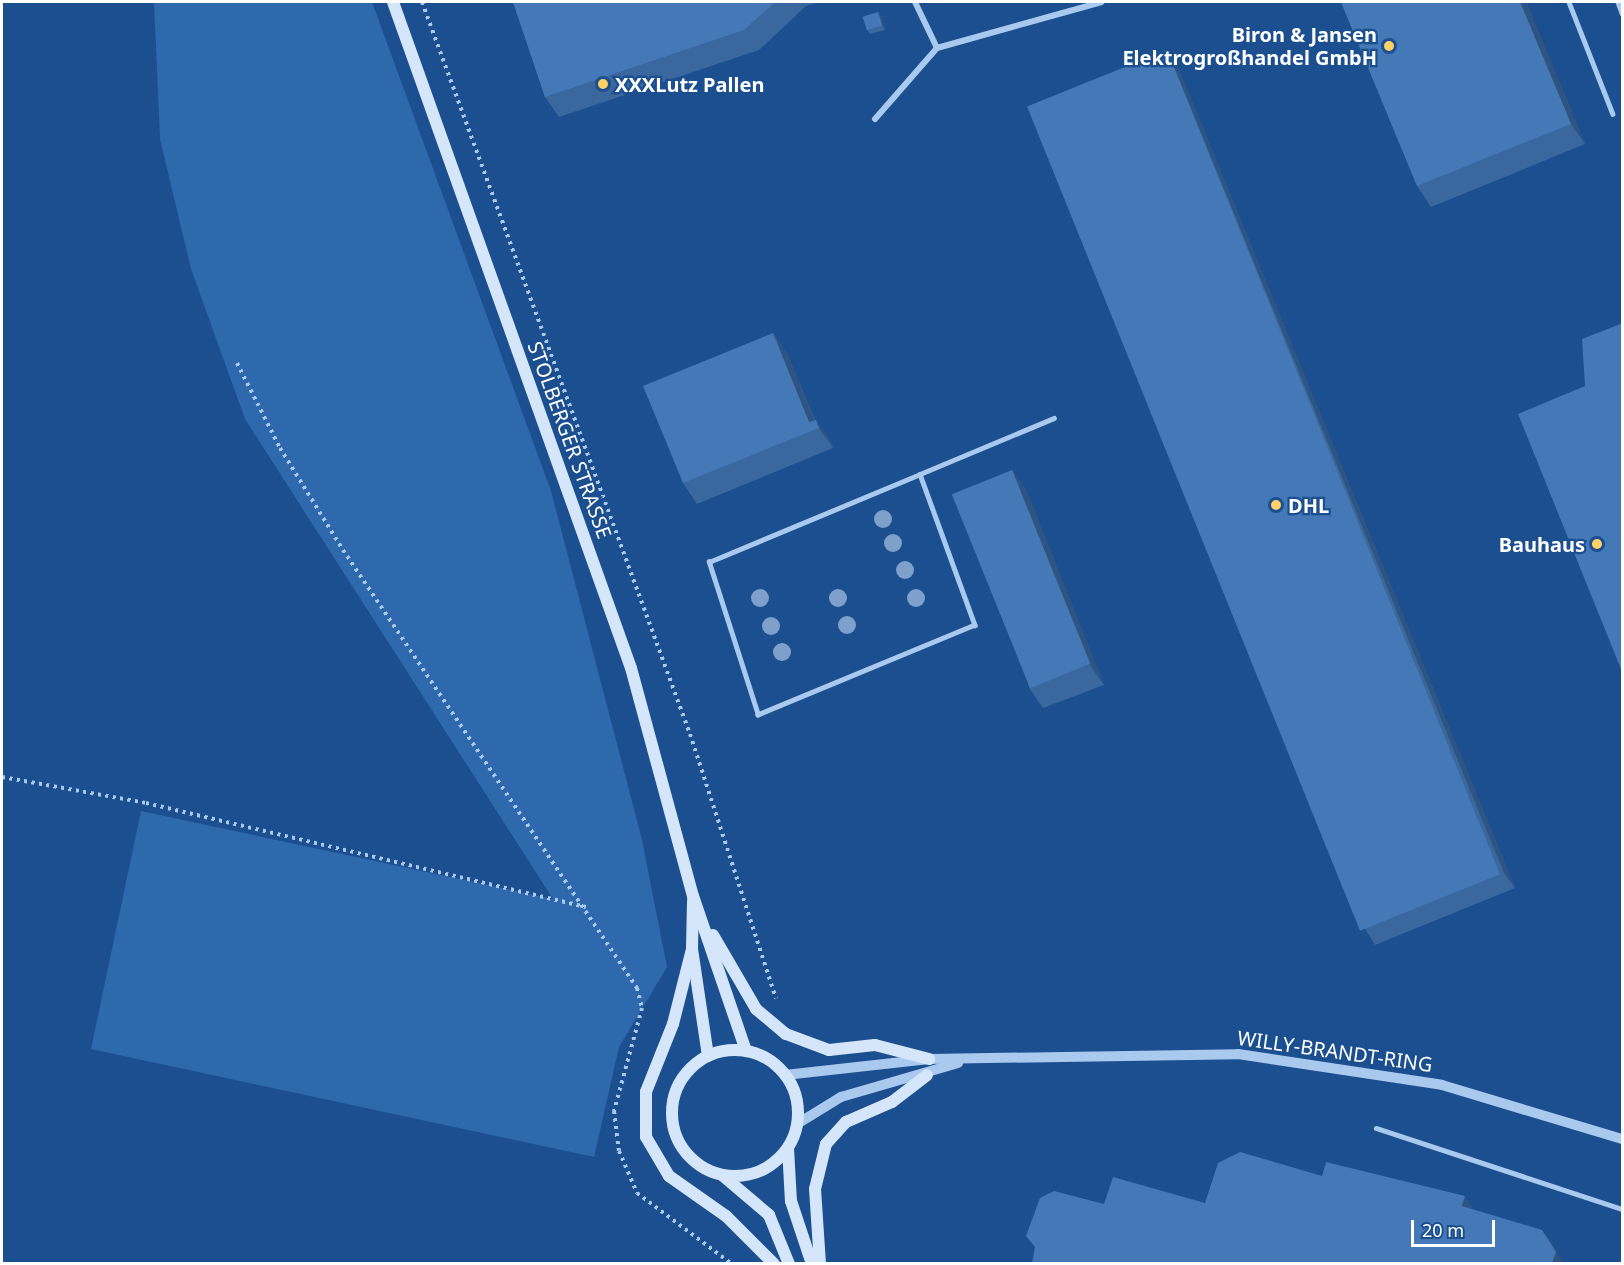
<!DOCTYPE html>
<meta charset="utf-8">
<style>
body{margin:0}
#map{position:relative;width:1624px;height:1265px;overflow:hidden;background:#1b4f8f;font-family:"Noto Sans",sans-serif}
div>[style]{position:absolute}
.green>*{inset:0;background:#2e69ad}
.path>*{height:4px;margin-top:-2px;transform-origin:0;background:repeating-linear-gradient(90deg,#a9c9ee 0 3px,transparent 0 7.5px)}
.service>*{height:4.5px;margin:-2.25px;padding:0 2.25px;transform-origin:2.25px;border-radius:2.25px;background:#a9c9ee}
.minor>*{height:6px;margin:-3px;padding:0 3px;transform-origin:3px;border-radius:3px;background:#a9c9ee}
.tertiary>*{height:10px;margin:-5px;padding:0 5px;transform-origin:5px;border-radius:5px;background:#a9c9ee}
.secondary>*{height:12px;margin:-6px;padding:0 6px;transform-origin:6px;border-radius:6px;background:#d6e6fa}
.secondary>.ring{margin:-6px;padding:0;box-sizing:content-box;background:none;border:12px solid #d6e6fa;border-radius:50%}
.trees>*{width:18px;height:18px;margin:-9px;border-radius:50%;background:#7ea0ca}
.wall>*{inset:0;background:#3a679d}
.shaded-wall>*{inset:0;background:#305480}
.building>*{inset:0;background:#4478b7;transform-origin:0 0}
.dots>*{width:16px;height:16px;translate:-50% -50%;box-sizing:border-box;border:3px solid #1b4f8f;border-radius:50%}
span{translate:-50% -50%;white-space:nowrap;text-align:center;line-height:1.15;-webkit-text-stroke:4.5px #1b4f8f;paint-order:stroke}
.poi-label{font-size:20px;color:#fff;font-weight:700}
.right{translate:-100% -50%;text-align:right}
.left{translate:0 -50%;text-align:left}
.street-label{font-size:20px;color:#fff}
.frame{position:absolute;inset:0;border:3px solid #fff;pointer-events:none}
.scale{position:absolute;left:1411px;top:1220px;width:84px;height:27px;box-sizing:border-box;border:3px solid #fff;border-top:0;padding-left:8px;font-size:18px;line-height:21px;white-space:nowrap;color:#fff;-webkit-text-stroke:4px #1b4f8f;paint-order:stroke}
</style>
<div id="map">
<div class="green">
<div style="clip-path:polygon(154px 2px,372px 2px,551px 491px,642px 840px,667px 967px,619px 1047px,594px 1157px,91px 1049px,141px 811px,553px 899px,245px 419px,191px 269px,160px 139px)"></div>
</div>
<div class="path">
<div style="left:422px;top:2px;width:780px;rotate:69.89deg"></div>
<div style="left:690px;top:734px;width:278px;rotate:72deg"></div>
<div style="left:237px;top:363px;width:95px;rotate:63.2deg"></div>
<div style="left:280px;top:448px;width:120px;rotate:58.3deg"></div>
<div style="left:343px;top:550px;width:528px;rotate:56.13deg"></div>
<div style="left:637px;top:988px;width:21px;rotate:76deg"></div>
<div style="left:642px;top:1008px;width:107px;rotate:105.2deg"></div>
<div style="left:614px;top:1111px;width:40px;rotate:82.9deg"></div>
<div style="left:619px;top:1151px;width:46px;rotate:66.8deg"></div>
<div style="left:637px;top:1193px;width:119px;rotate:36.8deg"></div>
<div style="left:2px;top:777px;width:146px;rotate:10.2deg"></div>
<div style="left:146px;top:803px;width:452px;rotate:13.3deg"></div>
</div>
<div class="service">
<div style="left:1569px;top:2px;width:120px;rotate:68.6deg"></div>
<div style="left:1618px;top:2px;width:12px;rotate:70deg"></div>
<div style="left:920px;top:474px;width:161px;rotate:70deg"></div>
<div style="left:975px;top:625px;width:235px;rotate:157.5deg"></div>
<div style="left:758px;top:715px;width:161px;rotate:-107.8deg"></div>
<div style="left:709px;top:562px;width:229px;rotate:-22.6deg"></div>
<div style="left:920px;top:474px;width:145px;rotate:-22.7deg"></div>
<div style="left:1376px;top:1128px;width:259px;rotate:18.2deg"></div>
</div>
<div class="minor">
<div style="left:915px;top:2px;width:51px;rotate:64.4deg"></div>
<div style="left:875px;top:119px;width:94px;rotate:-48.9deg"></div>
<div style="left:937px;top:48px;width:171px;rotate:-15.6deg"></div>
</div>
<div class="tertiary">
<div style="left:785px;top:1075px;width:145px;rotate:-6.3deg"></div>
<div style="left:929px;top:1059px;width:309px;rotate:-0.9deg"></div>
<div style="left:1238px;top:1054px;width:206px;rotate:8.6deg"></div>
<div style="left:1442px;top:1085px;width:188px;rotate:16.7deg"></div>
<div style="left:797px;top:1124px;width:52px;rotate:-31.5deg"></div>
<div style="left:841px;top:1097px;width:122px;rotate:-16.2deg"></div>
</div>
<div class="secondary">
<div style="left:393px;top:2px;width:707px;rotate:70.34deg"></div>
<div style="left:631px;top:668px;width:236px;rotate:74.8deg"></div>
<div style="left:693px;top:896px;width:164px;rotate:71.1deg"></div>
<div style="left:693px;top:901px;width:48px;rotate:91.2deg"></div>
<div style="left:692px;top:949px;width:108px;rotate:81.5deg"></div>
<div style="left:713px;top:935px;width:86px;rotate:59.8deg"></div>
<div style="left:756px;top:1009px;width:39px;rotate:40deg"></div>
<div style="left:786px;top:1034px;width:46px;rotate:20.4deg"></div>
<div style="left:829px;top:1050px;width:46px;rotate:-6.2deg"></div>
<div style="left:875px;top:1045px;width:56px;rotate:14.5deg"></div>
<div style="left:692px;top:949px;width:77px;rotate:104.2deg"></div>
<div style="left:673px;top:1024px;width:73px;rotate:111.7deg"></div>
<div style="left:646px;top:1092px;width:45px;rotate:90deg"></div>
<div style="left:646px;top:1137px;width:45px;rotate:59.5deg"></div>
<div style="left:669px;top:1176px;width:70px;rotate:35.1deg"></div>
<div style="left:726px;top:1216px;width:68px;rotate:45deg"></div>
<div class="ring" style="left:672px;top:1050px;width:114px;height:114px"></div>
<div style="left:788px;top:1148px;width:53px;rotate:86.8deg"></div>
<div style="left:791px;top:1201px;width:66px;rotate:71.6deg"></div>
<div style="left:722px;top:1175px;width:62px;rotate:40.4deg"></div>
<div style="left:769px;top:1215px;width:53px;rotate:67.8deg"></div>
<div style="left:820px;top:1264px;width:75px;rotate:-93.8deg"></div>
<div style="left:815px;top:1189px;width:46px;rotate:-76.3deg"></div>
<div style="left:826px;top:1144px;width:30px;rotate:-48deg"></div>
<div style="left:846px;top:1122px;width:50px;rotate:-23.5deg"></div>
<div style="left:892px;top:1102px;width:44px;rotate:-37.6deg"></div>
</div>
<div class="trees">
<div style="left:883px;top:519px"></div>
<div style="left:893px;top:543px"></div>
<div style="left:905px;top:570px"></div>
<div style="left:760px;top:598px"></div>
<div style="left:838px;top:598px"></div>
<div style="left:916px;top:598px"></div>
<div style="left:847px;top:625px"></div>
<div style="left:771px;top:626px"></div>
<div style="left:782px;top:652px"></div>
</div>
<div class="wall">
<div style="clip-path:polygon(513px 2px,819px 2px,806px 6px,759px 50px,559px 117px,545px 97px)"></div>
<div style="clip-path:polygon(1341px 2px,1526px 2px,1585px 144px,1431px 207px,1417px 186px)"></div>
<div style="clip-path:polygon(878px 12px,882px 17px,885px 30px,870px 34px,866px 29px)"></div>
<div style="clip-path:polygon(1167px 50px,1177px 65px,1515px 888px,1375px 945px,1365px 929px)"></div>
<div style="clip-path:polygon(773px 333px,787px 354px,815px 420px,830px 440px,833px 448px,697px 504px,683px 483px)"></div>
<div style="clip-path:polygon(1012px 470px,1026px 490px,1104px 685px,1043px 708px,1029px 688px)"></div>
</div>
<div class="shaded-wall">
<div style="clip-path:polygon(1520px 2px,1526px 2px,1585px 144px,1571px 124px)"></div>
<div style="clip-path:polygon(878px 12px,882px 17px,885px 30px,882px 25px)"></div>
<div style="clip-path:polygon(1167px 50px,1177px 65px,1515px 888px,1504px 873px)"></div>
<div style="clip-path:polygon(773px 333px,787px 354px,818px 429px,809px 422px)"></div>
<div style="clip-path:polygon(816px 420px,830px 440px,833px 448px,819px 428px)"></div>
<div style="clip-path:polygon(1012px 470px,1026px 490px,1104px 685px,1089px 664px)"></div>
<div style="clip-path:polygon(1465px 1196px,1472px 1207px,1469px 1216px,1462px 1206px)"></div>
<div style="clip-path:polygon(1542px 1230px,1550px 1240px,1563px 1263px,1552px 1263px)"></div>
</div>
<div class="building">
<div style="clip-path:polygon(513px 2px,775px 2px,744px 30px,545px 97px)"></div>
<div style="clip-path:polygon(1341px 2px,1520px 2px,1571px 124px,1417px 186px)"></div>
<div style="left:878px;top:12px;width:14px;height:16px;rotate:73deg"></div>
<div style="left:1167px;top:50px;width:889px;height:151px;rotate:68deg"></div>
<div style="clip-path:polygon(1623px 323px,1623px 674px,1518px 414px,1585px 386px,1582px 339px)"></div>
<div style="clip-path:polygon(773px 333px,809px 422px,816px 420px,819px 428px,683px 483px,643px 386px)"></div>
<div style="left:1012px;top:470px;width:209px;height:65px;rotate:68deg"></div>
<div style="clip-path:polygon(1240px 1152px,1322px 1176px,1326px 1162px,1465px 1196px,1462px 1206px,1542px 1230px,1556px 1252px,1552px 1263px,1032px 1263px,1035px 1247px,1026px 1236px,1040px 1198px,1054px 1191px,1104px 1204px,1113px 1177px,1205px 1203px,1218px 1163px)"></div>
</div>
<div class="dots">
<div style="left:1389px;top:46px;background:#ffd166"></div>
<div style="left:603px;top:84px;background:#ffd166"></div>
<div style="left:1276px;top:505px;background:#ffd166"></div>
<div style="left:1597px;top:544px;background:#ffd166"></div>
</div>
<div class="poi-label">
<span class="right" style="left:1377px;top:46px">Biron &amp; Jansen<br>Elektrogroßhandel GmbH</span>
<span class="left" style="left:615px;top:84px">XXXLutz Pallen</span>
<span class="left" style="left:1288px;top:505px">DHL</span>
<span class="right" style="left:1585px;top:544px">Bauhaus</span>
</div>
<div class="street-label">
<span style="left:570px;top:440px;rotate:70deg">STOLBERGER STRASSE</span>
<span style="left:1335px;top:1051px;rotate:8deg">WILLY-BRANDT-RING</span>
</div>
<div class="frame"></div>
<div class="scale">20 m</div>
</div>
